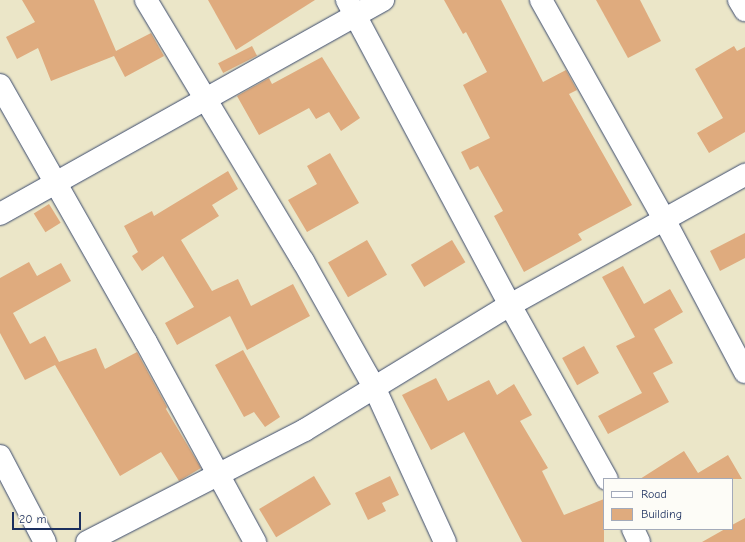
<!DOCTYPE html>
<style>
body{margin:0}
#map{position:relative;width:745px;height:542px;overflow:hidden;background:#ebe6c8;font-family:"Comic Neue",sans-serif}
div>[style]{position:absolute}
.building>*{inset:0;background:#dfab7e;transform-origin:0 0}
.roads{filter:drop-shadow(0 0 1px #3a4a6e) drop-shadow(0 0 1px #3a4a6e)}
.street>*{height:22px;margin:-11px;padding:0 11px;transform-origin:11px;border-radius:11px;background:#fff}
span{translate:-50% -50%;white-space:nowrap;text-align:center;line-height:1.15;-webkit-text-stroke:3px #fdfcf7;paint-order:stroke}
.legend{position:absolute;left:603px;top:478px;width:130px;height:52px;box-sizing:border-box;background:#fdfcf7;border:1px solid #a3aaba;margin:0;padding:5px 7px;list-style:none;font-size:12px;color:#1b2f5e}
.legend li{display:flex;align-items:center;gap:8px;height:20px}
.legend b{width:20px;border:1px solid #a3aaba}
.scale{position:absolute;left:12px;top:512px;width:69px;height:18px;box-sizing:border-box;border:2px solid #1b2f5e;border-top:0;padding-left:5px;font-size:12px;line-height:14px;white-space:nowrap;color:#1b2f5e;-webkit-text-stroke:3px #fdfcf7;paint-order:stroke}
</style>
<div id="map">
<div class="building">
<div style="clip-path:polygon(22px 0,94px 0,116px 51px,151px 33px,164px 56px,125px 77px,114px 56px,51px 81px,38px 48px,17px 59px,6px 37px,35px 22px)"></div>
<div style="clip-path:polygon(208px 0,315px 0,236px 50px)"></div>
<div style="clip-path:polygon(444px 0,501px 0,543px 82px,566px 70px,577px 90px,569px 94px,632px 205px,578px 234px,582px 240px,524px 272px,494px 216px,503px 211px,478px 166px,470px 170px,461px 152px,490px 138px,463px 85px,487px 72px,466px 32px,463px 34px)"></div>
<div style="clip-path:polygon(596px 0,640px 0,661px 41px,628px 58px)"></div>
<div style="left:252px;top:46px;width:11px;height:38px;rotate:63deg"></div>
<div style="clip-path:polygon(734px 46px,737px 51px,745px 47px,745px 132px,709px 153px,697px 133px,723px 118px,695px 69px)"></div>
<div style="clip-path:polygon(322px 57px,360px 118px,341px 131px,329px 112px,316px 119px,309px 108px,259px 135px,237px 96px,269px 78px,272px 84px)"></div>
<div style="clip-path:polygon(330px 153px,359px 203px,307px 232px,288px 200px,317px 184px,307px 166px)"></div>
<div style="clip-path:polygon(228px 171px,238px 189px,212px 205px,219px 216px,181px 240px,212px 291px,238px 279px,251px 306px,293px 284px,310px 316px,247px 350px,230px 316px,177px 345px,165px 323px,194px 307px,163px 256px,142px 271px,132px 256px,138px 252px,124px 226px,152px 211px,154px 216px)"></div>
<div style="left:49px;top:204px;width:22px;height:18px;rotate:58deg"></div>
<div style="clip-path:polygon(745px 233px,745px 258px,720px 271px,710px 251px)"></div>
<div style="left:367px;top:240px;width:40px;height:45px;rotate:60deg"></div>
<div style="left:452px;top:240px;width:26px;height:48px;rotate:59deg"></div>
<div style="clip-path:polygon(29px 262px,37px 276px,61px 263px,71px 281px,13px 313px,30px 344px,45px 336px,59px 362px,96px 348px,105px 369px,137px 352px,167px 407px,166px 409px,201px 468px,179px 481px,161px 452px,120px 476px,55px 365px,25px 380px,0 333px,0 278px)"></div>
<div style="clip-path:polygon(623px 266px,644px 304px,670px 289px,683px 312px,654px 329px,673px 363px,653px 373px,669px 402px,608px 434px,598px 416px,642px 393px,616px 346px,635px 337px,602px 277px)"></div>
<div style="left:584px;top:346px;width:31px;height:25px;rotate:61deg"></div>
<div style="clip-path:polygon(243px 350px,280px 417px,265px 427px,254px 412px,244px 417px,215px 365px)"></div>
<div style="clip-path:polygon(436px 378px,448px 401px,489px 380px,497px 395px,514px 384px,532px 415px,520px 421px,548px 468px,542px 471px,564px 515px,604px 499px,604px 542px,522px 542px,464px 432px,431px 450px,402px 395px)"></div>
<div style="clip-path:polygon(684px 451px,698px 473px,728px 455px,742px 479px,640px 479px)"></div>
<div style="left:314px;top:476px;width:33px;height:64px;rotate:59deg"></div>
<div style="clip-path:polygon(390px 476px,399px 495px,382px 503px,386px 511px,368px 520px,355px 493px)"></div>
<div style="clip-path:polygon(745px 518px,745px 542px,702px 542px,725px 529px,732px 529px,732px 525px)"></div>
</div>
<div class="roads">
<div class="street">
<div style="left:146px;top:0;width:305px;rotate:59deg"></div>
<div style="left:303px;top:261px;width:147px;rotate:60.6deg"></div>
<div style="left:375px;top:389px;width:168px;rotate:65.4deg"></div>
<div style="left:347px;top:0;width:346px;rotate:61.9deg"></div>
<div style="left:510px;top:305px;width:199px;rotate:60.9deg"></div>
<div style="left:541px;top:0;width:253px;rotate:60.7deg"></div>
<div style="left:665px;top:221px;width:171px;rotate:62.1deg"></div>
<div style="left:739px;top:0;width:12px;rotate:59deg"></div>
<div style="left:0;top:85px;width:296px;rotate:60.4deg"></div>
<div style="left:146px;top:342px;width:228px;rotate:61.4deg"></div>
<div style="left:0;top:214px;width:439px;rotate:-29.2deg"></div>
<div style="left:0;top:456px;width:97px;rotate:62.4deg"></div>
<div style="left:633px;top:529px;width:14px;rotate:65deg"></div>
<div style="left:87px;top:542px;width:245px;rotate:-27.2deg"></div>
<div style="left:305px;top:430px;width:240px;rotate:-31.4deg"></div>
<div style="left:510px;top:305px;width:269px;rotate:-29deg"></div>
</div>
</div>
<ul class="legend">
<li><b style="height:5px;background:#fff"></b>Road</li>
<li><b style="height:11px;background:#dfab7e"></b>Building</li>
</ul>
<div class="scale">20 m</div>
</div>
